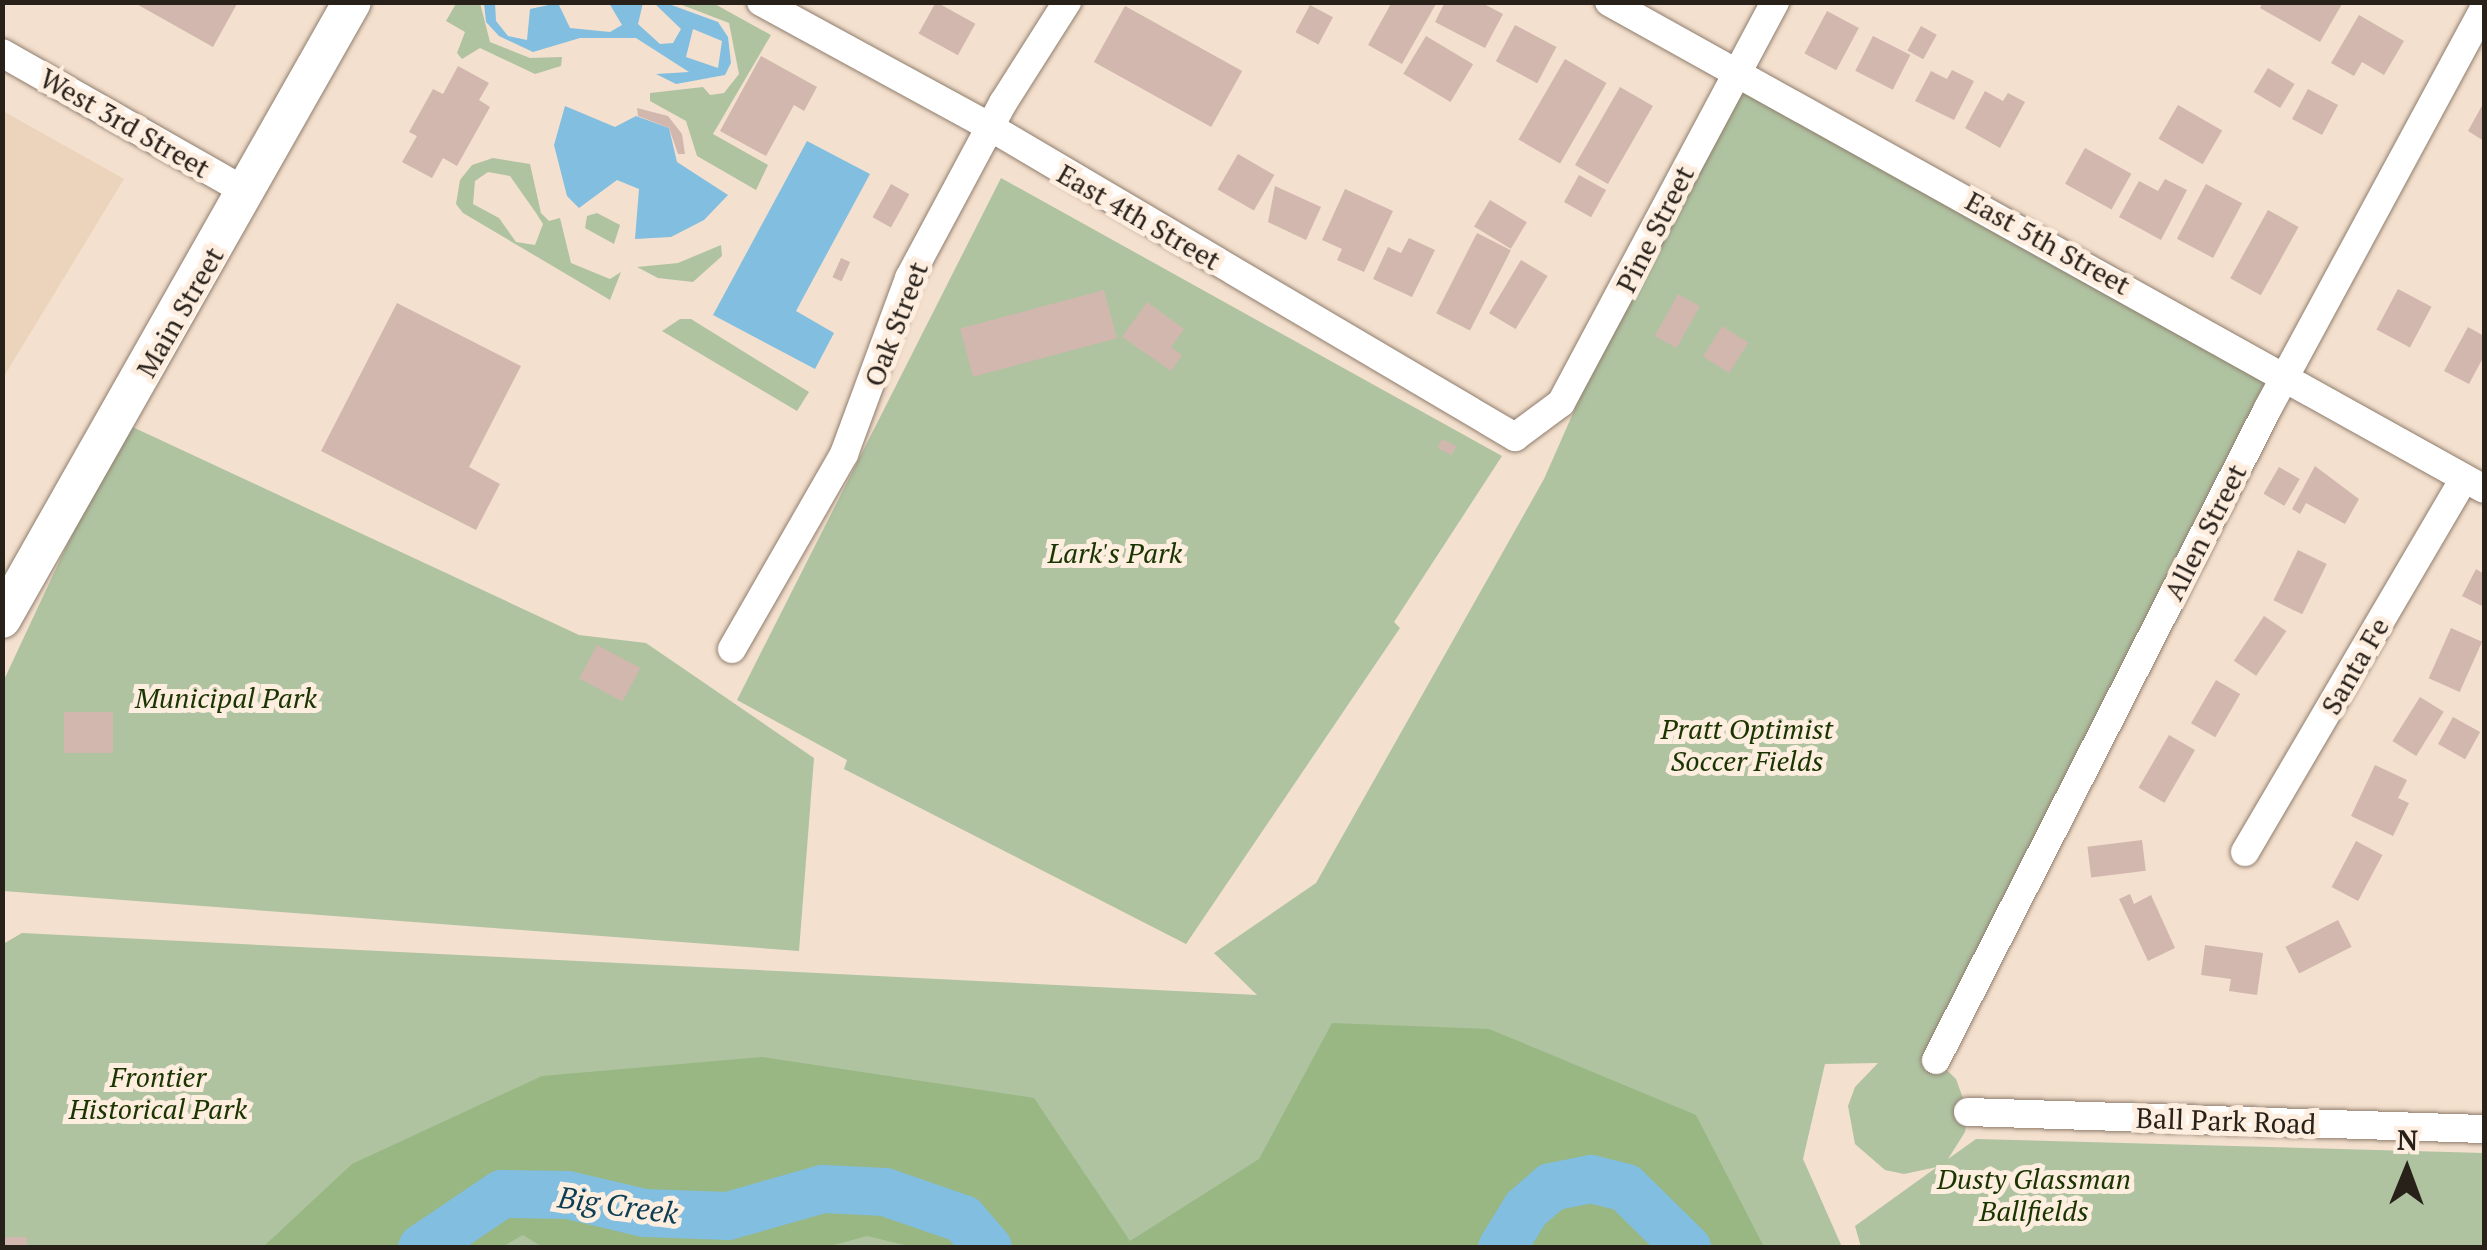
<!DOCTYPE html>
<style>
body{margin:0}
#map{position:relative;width:2487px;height:1250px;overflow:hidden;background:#f4e0ce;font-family:"PT Serif",serif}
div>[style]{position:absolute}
.built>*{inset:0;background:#ecd3bc}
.green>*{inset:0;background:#afc3a1}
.forest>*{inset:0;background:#98b783}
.water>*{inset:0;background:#82bee0}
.river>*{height:48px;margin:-24px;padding:0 24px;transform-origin:24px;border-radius:24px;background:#82bee0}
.building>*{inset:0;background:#d1b7ae;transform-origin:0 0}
.roads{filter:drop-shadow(0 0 2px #8f7d6d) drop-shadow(0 0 2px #8f7d6d)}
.street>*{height:28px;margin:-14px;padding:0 14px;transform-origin:14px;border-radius:14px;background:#fff}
.secondary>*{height:38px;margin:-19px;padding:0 19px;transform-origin:19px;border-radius:19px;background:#fff}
span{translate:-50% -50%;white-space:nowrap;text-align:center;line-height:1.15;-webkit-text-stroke:10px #feeee0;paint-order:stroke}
.street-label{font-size:28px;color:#28211a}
.park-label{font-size:28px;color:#1a3500;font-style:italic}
.water-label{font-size:30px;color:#0c3e55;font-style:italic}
.frame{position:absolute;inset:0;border:5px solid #28211a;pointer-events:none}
.north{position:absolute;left:2357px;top:1120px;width:100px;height:100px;-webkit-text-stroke:8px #feeee0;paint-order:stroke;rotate:1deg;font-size:28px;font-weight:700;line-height:40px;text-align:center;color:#28211a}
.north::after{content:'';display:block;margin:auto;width:35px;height:45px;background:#28211a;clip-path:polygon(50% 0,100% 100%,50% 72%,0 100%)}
</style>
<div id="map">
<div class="built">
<div style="clip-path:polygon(3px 111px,124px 179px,3px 378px)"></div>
</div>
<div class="green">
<div style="clip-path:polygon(457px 2px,480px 3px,490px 42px,530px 58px,562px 57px,561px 66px,535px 74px,480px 48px,462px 59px,457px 53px,465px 32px,446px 21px)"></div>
<div style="clip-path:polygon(677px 3px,713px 3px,771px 35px,713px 134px,768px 165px,756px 190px,697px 156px,686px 121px,650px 101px,650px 93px,703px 87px,710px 95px,724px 93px,739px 74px,729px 23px)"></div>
<div style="clip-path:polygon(1736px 71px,2286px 377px,1936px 1060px,1956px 1079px,1968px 1112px,1965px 1132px,1948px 1159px,1976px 1139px,2484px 1153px,2484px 1247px,1861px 1247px,1855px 1226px,1937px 1167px,1904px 1174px,1885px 1170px,1855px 1144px,1848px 1106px,1855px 1087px,1878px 1063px,1825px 1064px,1803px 1159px,1842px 1247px,3px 1248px,3px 944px,22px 933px,1257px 995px,1214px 953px,1316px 883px,1544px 479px,1642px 257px)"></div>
<div style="clip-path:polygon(evenodd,493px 158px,530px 164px,541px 213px,549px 221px,560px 218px,571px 263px,610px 279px,621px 272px,610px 300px,463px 213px,456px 204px,460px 180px,472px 165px,493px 158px,488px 172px,510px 176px,536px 213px,543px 224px,535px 245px,516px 242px,499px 218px,473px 204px,475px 181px,488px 172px)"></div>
<div style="clip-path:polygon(1001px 178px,1502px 456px,1394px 622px,1400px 628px,1186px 944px,844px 769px,847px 760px,737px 700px)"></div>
<div style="clip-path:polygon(597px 213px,620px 225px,614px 244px,585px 228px,587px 216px)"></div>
<div style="clip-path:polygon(721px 245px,722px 256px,693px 282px,658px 278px,637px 267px,678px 263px)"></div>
<div style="clip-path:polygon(680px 319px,691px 319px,809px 392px,797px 411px,662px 331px)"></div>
<div style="clip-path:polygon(124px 423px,579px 635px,646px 643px,814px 758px,799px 951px,3px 891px,3px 682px)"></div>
</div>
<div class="forest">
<div style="clip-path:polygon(1332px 1023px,1489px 1029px,1696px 1115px,1764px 1247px,917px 1248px,867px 1236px,823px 1248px,544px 1248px,523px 1235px,502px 1247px,263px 1247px,352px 1164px,542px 1076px,762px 1057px,1034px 1098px,1130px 1241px,1259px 1159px)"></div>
</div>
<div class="water">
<div style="clip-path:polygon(evenodd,484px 3px,495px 3px,496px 21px,508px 36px,527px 40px,530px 9px,558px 3px,570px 28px,610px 32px,622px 25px,609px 3px,643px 3px,638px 24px,660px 44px,673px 43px,681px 29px,654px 3px,666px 3px,718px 22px,728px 37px,731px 63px,725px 75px,676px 84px,656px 74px,689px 72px,636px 38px,580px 38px,533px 52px,499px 36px,486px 22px,484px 3px,693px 29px,722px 41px,718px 68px,686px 57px,693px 29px)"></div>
<div style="clip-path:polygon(565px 106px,615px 127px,636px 116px,669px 128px,677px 162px,728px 195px,704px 220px,671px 237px,635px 239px,639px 189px,617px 180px,579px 208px,567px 196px,554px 145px)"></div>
<div style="clip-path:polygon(807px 141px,870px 174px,796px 311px,834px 333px,815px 369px,713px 315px)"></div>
</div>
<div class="river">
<div style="left:422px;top:1248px;width:97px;rotate:-34deg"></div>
<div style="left:502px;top:1194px;width:66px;rotate:0.9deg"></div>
<div style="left:568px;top:1195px;width:79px;rotate:13.2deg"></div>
<div style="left:645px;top:1213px;width:83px;rotate:2.1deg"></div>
<div style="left:728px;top:1216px;width:99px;rotate:-15.9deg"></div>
<div style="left:823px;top:1189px;width:62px;rotate:2.8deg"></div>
<div style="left:885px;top:1192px;width:83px;rotate:19.1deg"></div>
<div style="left:963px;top:1219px;width:38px;rotate:49deg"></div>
<div style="left:1502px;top:1248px;width:46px;rotate:-58.4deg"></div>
<div style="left:1526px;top:1209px;width:33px;rotate:-41deg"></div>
<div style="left:1551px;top:1187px;width:41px;rotate:-11.3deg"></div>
<div style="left:1591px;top:1179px;width:36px;rotate:14deg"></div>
<div style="left:1626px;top:1188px;width:86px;rotate:44.5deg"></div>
</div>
<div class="building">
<div style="clip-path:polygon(133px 2px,238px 2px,213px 47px)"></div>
<div style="left:936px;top:2px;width:45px;height:36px;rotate:29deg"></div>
<div style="clip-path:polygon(1392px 2px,1437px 2px,1402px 64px,1368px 45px)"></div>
<div style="clip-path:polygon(1445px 2px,1480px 2px,1503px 14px,1485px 48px,1435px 22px)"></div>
<div style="clip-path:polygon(2263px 2px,2340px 2px,2342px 4px,2320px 42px,2260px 8px)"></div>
<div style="left:1310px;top:5px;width:26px;height:31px;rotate:28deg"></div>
<div style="left:1125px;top:6px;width:134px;height:64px;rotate:29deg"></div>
<div style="left:1827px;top:11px;width:36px;height:48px;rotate:28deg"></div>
<div style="clip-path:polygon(2359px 15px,2404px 41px,2384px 75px,2362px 62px,2354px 76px,2331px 63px)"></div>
<div style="left:1515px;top:25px;width:47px;height:41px;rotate:28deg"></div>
<div style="left:1921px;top:26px;width:18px;height:28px;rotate:29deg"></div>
<div style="left:1426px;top:36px;width:55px;height:44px;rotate:31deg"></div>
<div style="left:1873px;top:36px;width:42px;height:39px;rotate:27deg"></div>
<div style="clip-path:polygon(761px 56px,817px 87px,804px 111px,794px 105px,766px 156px,720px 131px)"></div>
<div style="left:1565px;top:59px;width:48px;height:93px;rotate:30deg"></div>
<div style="clip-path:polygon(458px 66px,489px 83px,479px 100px,490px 107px,457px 166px,443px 158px,432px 178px,402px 162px,417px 136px,409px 132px,433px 89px,443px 94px)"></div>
<div style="left:2268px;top:68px;width:31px;height:28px;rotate:31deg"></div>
<div style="clip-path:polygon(1952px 70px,1974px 81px,1954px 120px,1915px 101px,1931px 71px,1947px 79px)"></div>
<div style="left:1620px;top:87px;width:38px;height:90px;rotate:30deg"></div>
<div style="left:2308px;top:89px;width:34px;height:34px;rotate:28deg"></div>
<div style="clip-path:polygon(1985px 91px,2003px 101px,2008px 93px,2025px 102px,2000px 148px,1965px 128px)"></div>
<div style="clip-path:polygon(2484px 102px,2484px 141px,2468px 131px)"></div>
<div style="left:2178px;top:105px;width:51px;height:39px;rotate:30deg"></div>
<div style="clip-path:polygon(637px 108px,668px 116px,682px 134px,685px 154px,678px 154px,669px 128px,638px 116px)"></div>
<div style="left:2085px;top:148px;width:53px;height:41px;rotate:29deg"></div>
<div style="left:1238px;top:154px;width:42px;height:41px;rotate:30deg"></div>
<div style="left:1579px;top:175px;width:31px;height:31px;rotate:29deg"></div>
<div style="clip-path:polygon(2165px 179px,2187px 190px,2161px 240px,2119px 217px,2139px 181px,2158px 191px)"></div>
<div style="left:891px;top:184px;width:21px;height:38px;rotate:29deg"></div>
<div style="left:2206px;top:184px;width:41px;height:62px;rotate:28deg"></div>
<div style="clip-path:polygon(1275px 186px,1321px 207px,1306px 240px,1268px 222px)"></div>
<div style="clip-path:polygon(1345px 189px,1393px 211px,1364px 272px,1337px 260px,1342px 249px,1322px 240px)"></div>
<div style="left:1490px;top:200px;width:43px;height:31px;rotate:31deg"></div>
<div style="left:2268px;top:210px;width:35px;height:78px;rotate:29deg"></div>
<div style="left:1477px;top:233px;width:38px;height:90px;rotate:27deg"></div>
<div style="clip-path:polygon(1409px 238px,1435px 250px,1412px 297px,1373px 279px,1388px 247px,1401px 253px)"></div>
<div style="left:841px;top:258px;width:10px;height:21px;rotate:24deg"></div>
<div style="left:1521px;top:260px;width:31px;height:62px;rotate:31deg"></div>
<div style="left:2398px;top:289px;width:38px;height:46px;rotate:28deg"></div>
<div style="left:1104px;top:290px;width:50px;height:149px;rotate:75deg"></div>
<div style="left:1678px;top:294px;width:25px;height:48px;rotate:29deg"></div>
<div style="clip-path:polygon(1147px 302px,1184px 329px,1171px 347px,1182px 355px,1171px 371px,1122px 337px)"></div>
<div style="clip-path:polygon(397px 303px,521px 366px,469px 467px,500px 484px,476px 530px,321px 451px)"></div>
<div style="left:1722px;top:326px;width:31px;height:36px;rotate:32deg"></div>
<div style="clip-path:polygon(2468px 327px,2484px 336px,2484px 356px,2469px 384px,2444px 371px)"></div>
<div style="left:1442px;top:439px;width:16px;height:10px;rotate:27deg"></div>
<div style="clip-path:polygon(2315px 466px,2359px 499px,2345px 524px,2306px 503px,2300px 514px,2292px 509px)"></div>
<div style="left:2279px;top:467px;width:24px;height:31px;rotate:30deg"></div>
<div style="left:2298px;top:550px;width:32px;height:56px;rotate:26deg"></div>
<div style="clip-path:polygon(2476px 569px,2484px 574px,2484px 607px,2462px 596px)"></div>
<div style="left:2264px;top:616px;width:27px;height:54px;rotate:34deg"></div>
<div style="left:2451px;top:628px;width:34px;height:55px;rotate:24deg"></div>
<div style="left:597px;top:645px;width:49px;height:38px;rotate:28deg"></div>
<div style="left:2216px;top:680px;width:28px;height:50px;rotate:30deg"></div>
<div style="left:2420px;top:697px;width:28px;height:52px;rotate:32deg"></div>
<div style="left:64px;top:712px;width:49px;height:41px"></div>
<div style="left:2453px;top:717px;width:31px;height:31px;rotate:29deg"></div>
<div style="left:2169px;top:735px;width:30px;height:61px;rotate:30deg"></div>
<div style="clip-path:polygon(2375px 765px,2407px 780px,2398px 798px,2409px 803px,2393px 836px,2351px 816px)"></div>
<div style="left:2142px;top:840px;width:31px;height:55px;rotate:83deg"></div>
<div style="left:2356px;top:841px;width:30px;height:52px;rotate:28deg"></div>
<div style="clip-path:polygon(2130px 894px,2134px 904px,2151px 895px,2175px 948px,2148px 961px,2119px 899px)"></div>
<div style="left:2338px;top:920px;width:30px;height:59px;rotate:63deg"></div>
<div style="clip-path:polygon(2205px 945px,2263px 953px,2257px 995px,2229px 991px,2231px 979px,2201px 975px)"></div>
<div style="left:2px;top:1237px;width:25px;height:11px"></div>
</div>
<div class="roads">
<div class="street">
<div style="left:761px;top:2px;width:261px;rotate:28.6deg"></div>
<div style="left:990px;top:127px;width:610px;rotate:30.56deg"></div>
<div style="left:1515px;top:437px;width:57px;rotate:-36.5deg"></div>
<div style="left:1561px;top:403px;width:455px;rotate:-61.9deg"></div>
<div style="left:1609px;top:2px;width:1001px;rotate:29.1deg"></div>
<div style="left:2px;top:53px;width:283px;rotate:29.6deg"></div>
<div style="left:732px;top:649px;width:225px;rotate:-60.1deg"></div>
<div style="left:844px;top:454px;width:188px;rotate:-69.7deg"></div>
<div style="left:909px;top:278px;width:199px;rotate:-61.8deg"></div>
<div style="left:1003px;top:103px;width:120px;rotate:-57.6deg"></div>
<div style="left:2245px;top:852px;width:433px;rotate:-59.6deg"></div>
<div style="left:1936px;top:1060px;width:732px;rotate:-63.01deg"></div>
<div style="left:2268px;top:408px;width:455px;rotate:-61.6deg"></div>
<div style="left:1968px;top:1112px;width:516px;rotate:1.89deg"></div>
</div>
<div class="secondary">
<div style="left:2px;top:619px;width:709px;rotate:-60.44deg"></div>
</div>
</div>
<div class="street-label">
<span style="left:125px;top:123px;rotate:30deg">West 3rd Street</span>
<span style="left:1139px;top:217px;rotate:30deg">East 4th Street</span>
<span style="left:1655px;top:229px;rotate:-63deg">Pine Street</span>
<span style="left:2048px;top:243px;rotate:29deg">East 5th Street</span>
<span style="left:180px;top:312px;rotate:-60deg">Main Street</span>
<span style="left:896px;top:324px;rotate:-69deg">Oak Street</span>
<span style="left:2205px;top:532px;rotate:-63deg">Allen Street</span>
<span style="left:2355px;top:666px;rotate:-60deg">Santa Fe</span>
<span style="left:2226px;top:1121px;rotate:2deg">Ball Park Road</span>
</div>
<div class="park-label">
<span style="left:1115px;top:553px">Lark's Park</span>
<span style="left:226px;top:698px">Municipal Park</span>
<span style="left:1747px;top:745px">Pratt Optimist<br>Soccer Fields</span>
<span style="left:158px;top:1093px">Frontier<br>Historical Park</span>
<span style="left:2034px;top:1195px">Dusty Glassman<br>Ballfields</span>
</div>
<div class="water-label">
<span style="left:618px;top:1205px;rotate:8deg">Big Creek</span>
</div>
<div class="frame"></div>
<div class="north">N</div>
</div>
